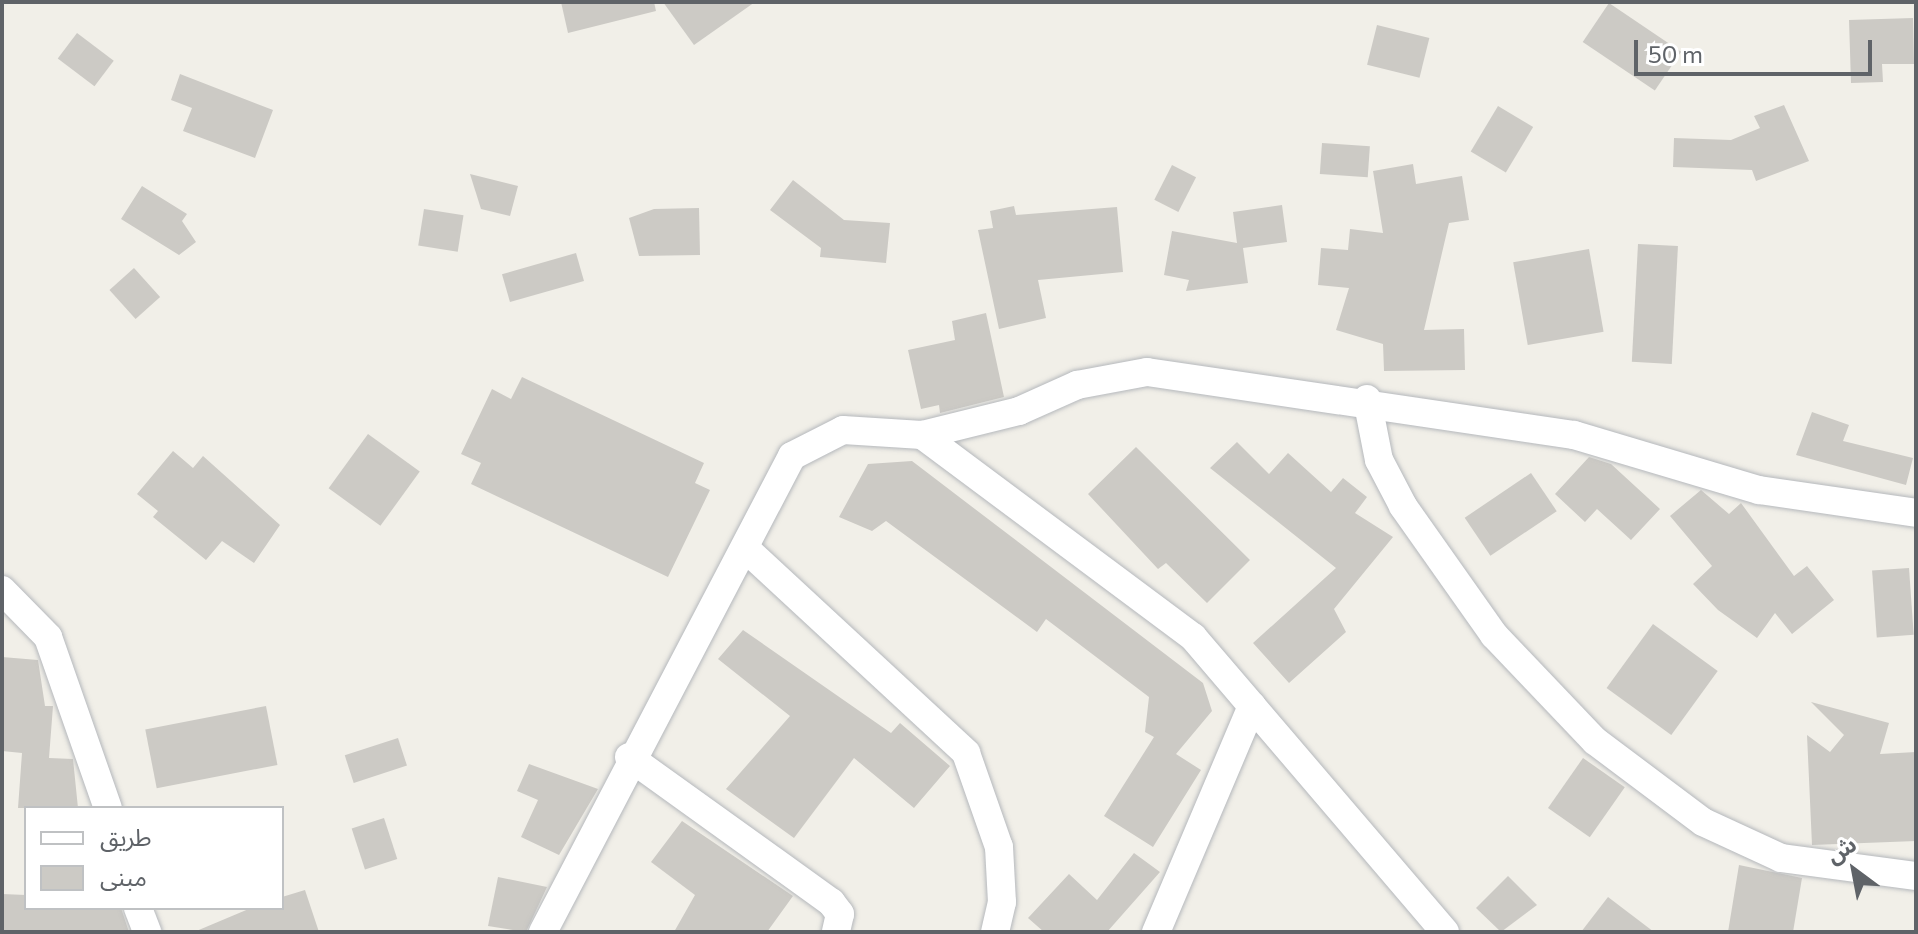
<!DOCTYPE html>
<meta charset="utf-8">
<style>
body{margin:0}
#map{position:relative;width:1918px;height:934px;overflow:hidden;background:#f1efe8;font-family:Commissioner,"Noto Sans Arabic",sans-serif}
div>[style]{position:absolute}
.building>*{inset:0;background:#cccac5;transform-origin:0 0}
.roads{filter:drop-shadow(0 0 2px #b5b8bc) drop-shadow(0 0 2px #b5b8bc)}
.street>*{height:28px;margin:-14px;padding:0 14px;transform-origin:14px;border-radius:14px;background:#fff}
span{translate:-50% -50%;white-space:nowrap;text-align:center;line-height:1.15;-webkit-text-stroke:6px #fff;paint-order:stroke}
.frame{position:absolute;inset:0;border:4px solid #5f6368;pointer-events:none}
.legend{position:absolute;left:24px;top:806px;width:260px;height:104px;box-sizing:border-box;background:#fff;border:2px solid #bfc1c3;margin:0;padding:10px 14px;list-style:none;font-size:24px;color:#5f6368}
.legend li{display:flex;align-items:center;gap:16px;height:40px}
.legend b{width:40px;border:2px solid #bfc1c3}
.north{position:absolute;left:1814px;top:830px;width:80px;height:80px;-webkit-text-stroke:6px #fff;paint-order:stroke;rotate:328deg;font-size:22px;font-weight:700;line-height:32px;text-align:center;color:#5f6368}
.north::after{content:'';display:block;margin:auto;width:28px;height:36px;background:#5f6368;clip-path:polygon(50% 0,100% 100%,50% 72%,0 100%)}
.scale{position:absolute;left:1634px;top:40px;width:238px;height:36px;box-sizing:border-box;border:4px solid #5f6368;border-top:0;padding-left:10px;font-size:24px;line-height:28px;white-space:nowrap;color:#5f6368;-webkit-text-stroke:6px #fff;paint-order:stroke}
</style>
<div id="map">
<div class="building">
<div style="clip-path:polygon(561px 2px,654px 2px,656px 11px,568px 33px)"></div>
<div style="clip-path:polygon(663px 2px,755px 2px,694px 45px)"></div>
<div style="left:1609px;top:3px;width:87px;height:47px;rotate:34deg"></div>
<div style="clip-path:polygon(1913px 18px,1914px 64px,1882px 64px,1883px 82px,1851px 83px,1849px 20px)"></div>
<div style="left:1377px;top:25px;width:54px;height:41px;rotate:14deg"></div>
<div style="left:77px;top:33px;width:46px;height:32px;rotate:37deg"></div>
<div style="clip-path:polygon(180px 74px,273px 110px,255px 158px,183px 131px,192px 108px,171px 100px)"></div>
<div style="clip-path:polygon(1784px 105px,1809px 161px,1756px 181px,1752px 170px,1673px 167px,1674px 138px,1731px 140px,1760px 128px,1754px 116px)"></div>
<div style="left:1498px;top:106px;width:41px;height:53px;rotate:31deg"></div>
<div style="left:1322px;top:143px;width:48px;height:31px;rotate:4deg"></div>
<div style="clip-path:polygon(1413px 164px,1416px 184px,1462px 176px,1469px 220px,1449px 223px,1424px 330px,1464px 329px,1465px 370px,1384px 371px,1383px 344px,1336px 330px,1349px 288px,1318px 285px,1321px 248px,1348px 250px,1350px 229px,1383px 233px,1373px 171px)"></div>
<div style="left:1172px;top:165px;width:27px;height:39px;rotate:27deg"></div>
<div style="clip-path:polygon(470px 174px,518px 186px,510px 216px,481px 209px)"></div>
<div style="clip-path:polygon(793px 180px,844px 220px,890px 223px,886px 263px,820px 257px,821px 248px,770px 210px)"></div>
<div style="clip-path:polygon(142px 186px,187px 214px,182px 221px,196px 242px,179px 255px,121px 219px)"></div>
<div style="clip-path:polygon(1282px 205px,1287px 242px,1243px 248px,1248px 283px,1186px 291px,1189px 280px,1164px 275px,1172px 231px,1237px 243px,1233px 212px)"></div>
<div style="clip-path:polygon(1014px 206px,1016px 215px,1117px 207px,1123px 272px,1038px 280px,1046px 318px,999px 329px,978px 230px,993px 228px,990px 211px)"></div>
<div style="clip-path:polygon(699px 208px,700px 255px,639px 256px,629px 218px,654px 209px)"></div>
<div style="left:424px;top:209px;width:40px;height:37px;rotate:9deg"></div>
<div style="left:1638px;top:244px;width:40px;height:118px;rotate:3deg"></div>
<div style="left:1589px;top:249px;width:84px;height:77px;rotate:80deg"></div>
<div style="left:576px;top:253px;width:29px;height:77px;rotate:74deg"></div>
<div style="left:134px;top:268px;width:39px;height:33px;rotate:48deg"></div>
<div style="clip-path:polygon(986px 313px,1004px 397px,940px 413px,939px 405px,921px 409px,908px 350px,955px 340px,952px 321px)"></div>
<div style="clip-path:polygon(522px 377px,704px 463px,695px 483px,710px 490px,668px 577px,471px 484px,481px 463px,461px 454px,492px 389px,511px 399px)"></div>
<div style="clip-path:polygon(1812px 412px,1849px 425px,1843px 441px,1913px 458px,1906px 485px,1796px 455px)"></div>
<div style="left:368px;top:434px;width:64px;height:67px;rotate:36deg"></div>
<div style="clip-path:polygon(1237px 442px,1269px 474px,1288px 453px,1331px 492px,1343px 478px,1367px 497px,1355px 513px,1393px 537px,1334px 609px,1346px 632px,1289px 683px,1253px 643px,1336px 568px,1210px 468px)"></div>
<div style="clip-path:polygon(1136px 447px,1250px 560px,1207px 603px,1166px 563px,1158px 569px,1088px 494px)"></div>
<div style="clip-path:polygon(173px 451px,193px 468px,203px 456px,280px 525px,254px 563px,222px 541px,206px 560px,153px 517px,158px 511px,137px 494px)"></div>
<div style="clip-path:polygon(1589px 457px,1611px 464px,1660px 509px,1631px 540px,1597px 509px,1585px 522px,1555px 494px)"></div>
<div style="clip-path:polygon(912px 461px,1203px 683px,1212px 711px,1176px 754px,1201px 770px,1153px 847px,1104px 816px,1154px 737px,1145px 732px,1149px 697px,1046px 619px,1037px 632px,886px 521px,872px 531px,839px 517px,868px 464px)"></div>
<div style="left:1531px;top:473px;width:46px;height:80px;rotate:56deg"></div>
<div style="clip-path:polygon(1701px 490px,1729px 514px,1741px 503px,1794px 576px,1807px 566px,1834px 600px,1792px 634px,1775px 613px,1757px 638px,1718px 610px,1693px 584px,1712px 566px,1670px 516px)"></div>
<div style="left:1909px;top:568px;width:67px;height:37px;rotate:86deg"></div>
<div style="left:1653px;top:624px;width:80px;height:79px;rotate:36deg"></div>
<div style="clip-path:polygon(743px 630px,891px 733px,900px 723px,950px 766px,914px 808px,854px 758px,794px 838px,726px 789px,790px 716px,718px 659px)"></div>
<div style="clip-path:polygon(2px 657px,38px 660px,45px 706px,53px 706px,49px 758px,73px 759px,78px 808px,18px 808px,22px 753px,2px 751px)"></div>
<div style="clip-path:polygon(1811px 702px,1889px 723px,1880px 754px,1916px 752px,1916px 841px,1812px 845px,1807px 735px,1830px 752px,1844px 735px)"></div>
<div style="left:266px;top:706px;width:60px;height:123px;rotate:79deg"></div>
<div style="left:398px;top:738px;width:29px;height:56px;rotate:72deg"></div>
<div style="left:1583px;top:758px;width:51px;height:61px;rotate:35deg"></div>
<div style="clip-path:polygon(529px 764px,598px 789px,559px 855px,521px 837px,538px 800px,517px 791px)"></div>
<div style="left:384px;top:818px;width:43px;height:34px;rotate:72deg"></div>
<div style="clip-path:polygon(682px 821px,793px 896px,767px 932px,674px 932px,695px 895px,651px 862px)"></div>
<div style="clip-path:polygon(1134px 853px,1160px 872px,1107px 932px,1044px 932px,1028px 918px,1069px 874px,1097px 900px)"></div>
<div style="clip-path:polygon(1739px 865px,1802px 878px,1793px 932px,1728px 932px)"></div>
<div style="clip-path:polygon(1508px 876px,1537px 905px,1501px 932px,1476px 908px)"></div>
<div style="clip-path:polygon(498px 877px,547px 887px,526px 932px,488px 926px)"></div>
<div style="clip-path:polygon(305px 890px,319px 932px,194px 932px,251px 908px,282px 908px,282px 897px)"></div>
<div style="clip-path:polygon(2px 894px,26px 895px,26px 908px,121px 908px,129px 932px,2px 932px)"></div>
<div style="clip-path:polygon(1608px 897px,1654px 932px,1581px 932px)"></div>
</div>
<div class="roads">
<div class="street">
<div style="left:1367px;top:399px;width:62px;rotate:78.9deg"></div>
<div style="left:1379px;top:460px;width:52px;rotate:62.4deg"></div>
<div style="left:1403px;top:506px;width:158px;rotate:54.8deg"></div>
<div style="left:1494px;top:635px;width:146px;rotate:46.4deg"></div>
<div style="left:1595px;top:741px;width:135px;rotate:36.9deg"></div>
<div style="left:1703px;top:822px;width:86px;rotate:24.8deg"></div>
<div style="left:1781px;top:858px;width:136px;rotate:7.6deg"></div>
<div style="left:922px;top:435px;width:338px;rotate:36.7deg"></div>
<div style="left:1193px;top:637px;width:91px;rotate:49.5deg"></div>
<div style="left:1252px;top:706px;width:246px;rotate:113deg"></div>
<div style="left:746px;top:549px;width:300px;rotate:42.8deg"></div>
<div style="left:966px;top:753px;width:100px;rotate:70.7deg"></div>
<div style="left:999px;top:847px;width:55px;rotate:86.9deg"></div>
<div style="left:1002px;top:902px;width:31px;rotate:103deg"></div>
<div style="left:2px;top:590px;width:66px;rotate:45.6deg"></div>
<div style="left:48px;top:637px;width:181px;rotate:70.7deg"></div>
<div style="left:1252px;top:706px;width:297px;rotate:49.5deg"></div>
<div style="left:629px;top:757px;width:249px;rotate:35.7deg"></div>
<div style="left:831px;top:902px;width:15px;rotate:53deg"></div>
<div style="left:840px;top:914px;width:18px;rotate:103deg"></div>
<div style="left:138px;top:908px;width:26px;rotate:69deg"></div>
<div style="left:543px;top:932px;width:537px;rotate:-62.39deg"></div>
<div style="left:792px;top:456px;width:57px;rotate:-27deg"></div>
<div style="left:843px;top:430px;width:79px;rotate:3.6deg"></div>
<div style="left:922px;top:435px;width:100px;rotate:-13.9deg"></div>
<div style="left:1019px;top:411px;width:64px;rotate:-24.1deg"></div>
<div style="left:1077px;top:385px;width:71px;rotate:-10.5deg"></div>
<div style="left:1147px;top:372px;width:432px;rotate:8.4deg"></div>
<div style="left:1574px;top:435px;width:193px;rotate:16.6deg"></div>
<div style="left:1759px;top:490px;width:159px;rotate:8.3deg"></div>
</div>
</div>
<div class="frame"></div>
<ul class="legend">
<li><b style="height:10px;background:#fff"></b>طريق</li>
<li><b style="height:22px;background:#cccac5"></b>مبنى</li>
</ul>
<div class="north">ش</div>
<div class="scale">50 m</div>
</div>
